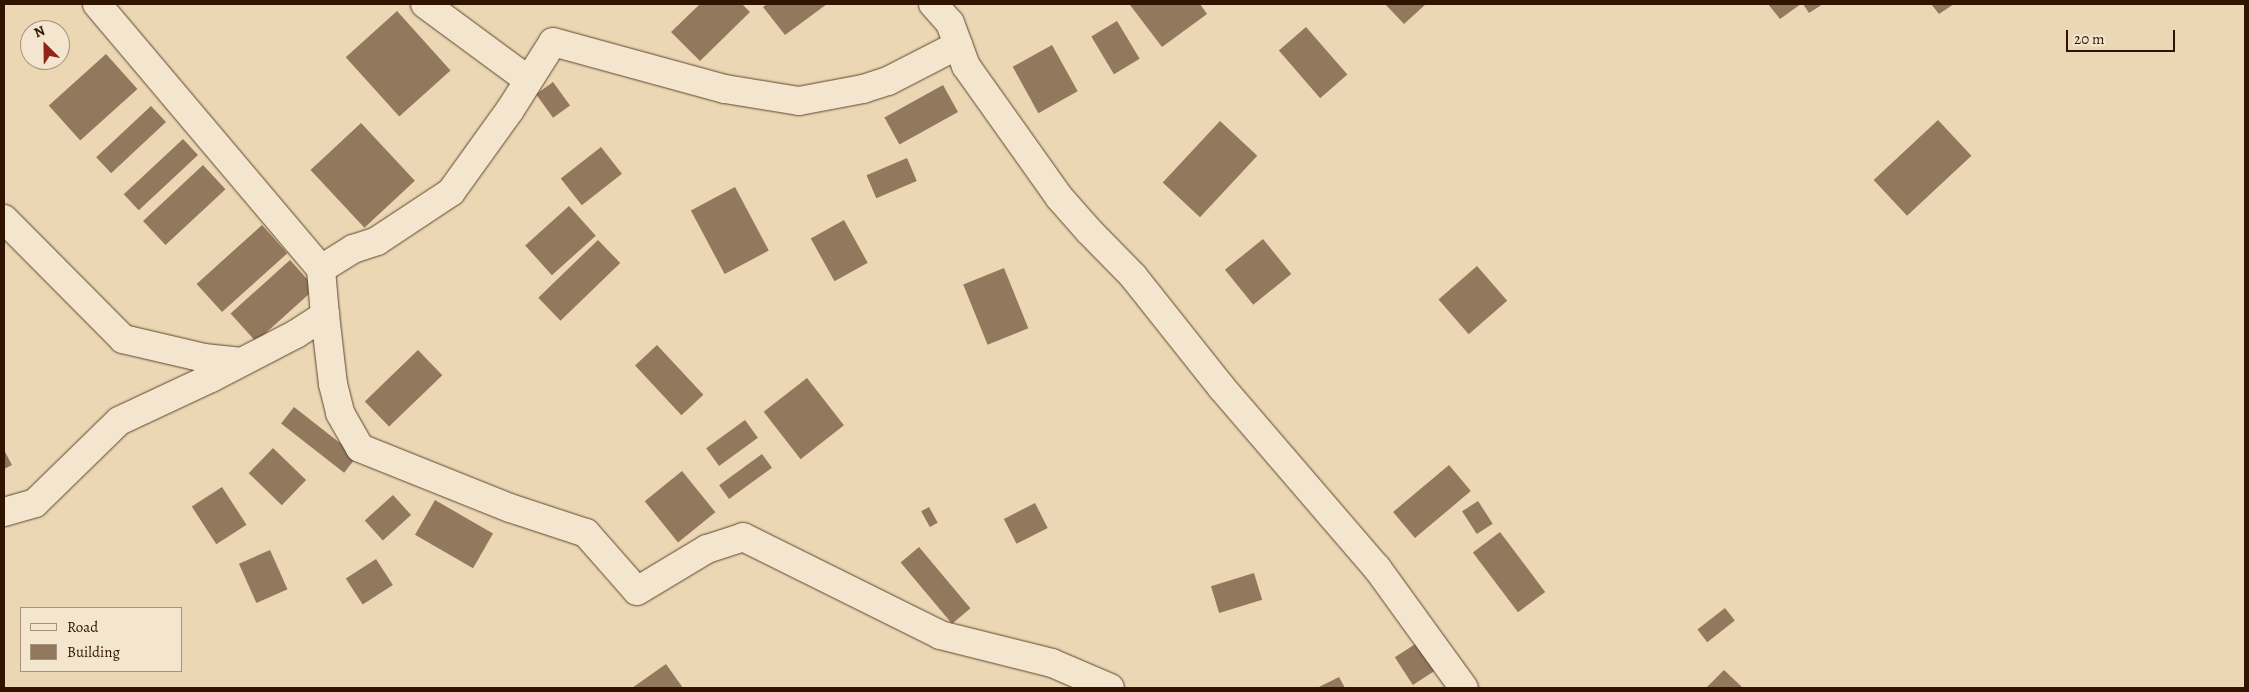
<!DOCTYPE html>
<style>
body{margin:0}
#map{position:relative;width:2249px;height:692px;overflow:hidden;background:#ecd7b4;font-family:Alegreya,serif}
div>[style]{position:absolute}
.building>*{inset:0;background:#92795e;transform-origin:0 0}
.roads{filter:drop-shadow(0 0 1px #5f452d) drop-shadow(0 0 1px #5f452d)}
.minor>*{height:28px;margin:-14px;padding:0 14px;transform-origin:14px;border-radius:14px;background:#f3e5ce}
span{translate:-50% -50%;white-space:nowrap;text-align:center;line-height:1.15;-webkit-text-stroke:4px #f3e5ce;paint-order:stroke}
.frame{position:absolute;inset:0;border:5px solid #301400;pointer-events:none}
.legend{position:absolute;left:20px;top:607px;width:162px;height:65px;box-sizing:border-box;background:#f3e5ce;border:1px solid #a5917c;margin:0;padding:6px 9px;list-style:none;font-size:15px;color:#301400}
.legend li{display:flex;align-items:center;gap:10px;height:25px}
.legend b{width:25px;border:1px solid #a5917c}
.north{position:absolute;left:20px;top:20px;width:50px;height:50px;box-sizing:border-box;background:#f3e5ce;border:1px solid #a5917c;border-radius:50%;rotate:337deg;font-size:14px;font-weight:700;line-height:20px;text-align:center;color:#301400}
.north::after{content:'';display:block;margin:auto;width:18px;height:22px;background:#8f2418;clip-path:polygon(50% 0,100% 100%,50% 72%,0 100%)}
.scale{position:absolute;left:2066px;top:30px;width:109px;height:22px;box-sizing:border-box;border:2px solid #301400;border-top:0;padding-left:6px;font-size:15px;line-height:18px;white-space:nowrap;color:#301400;-webkit-text-stroke:4px #f3e5ce;paint-order:stroke}
</style>
<div id="map">
<div class="building">
<div style="clip-path:polygon(700px 4px,742px 4px,750px 12px,700px 61px,671px 32px)"></div>
<div style="clip-path:polygon(767px 4px,827px 4px,785px 35px,763px 7px)"></div>
<div style="clip-path:polygon(1132px 4px,1200px 4px,1207px 14px,1162px 47px,1130px 5px)"></div>
<div style="clip-path:polygon(1385px 4px,1426px 4px,1404px 24px)"></div>
<div style="clip-path:polygon(1768px 4px,1801px 4px,1780px 19px)"></div>
<div style="clip-path:polygon(1803px 4px,1823px 4px,1809px 13px)"></div>
<div style="clip-path:polygon(1931px 4px,1954px 4px,1939px 14px)"></div>
<div style="left:397px;top:11px;width:80px;height:69px;rotate:48deg"></div>
<div style="left:1117px;top:21px;width:44px;height:30px;rotate:59deg"></div>
<div style="left:1306px;top:27px;width:63px;height:36px;rotate:49deg"></div>
<div style="left:1052px;top:45px;width:53px;height:45px;rotate:61deg"></div>
<div style="left:106px;top:54px;width:47px;height:77px;rotate:48deg"></div>
<div style="left:553px;top:82px;width:29px;height:21px;rotate:54deg"></div>
<div style="left:943px;top:85px;width:31px;height:67px;rotate:61deg"></div>
<div style="left:151px;top:106px;width:22px;height:75px;rotate:47deg"></div>
<div style="left:1938px;top:120px;width:49px;height:88px;rotate:47deg"></div>
<div style="left:1220px;top:121px;width:51px;height:84px;rotate:43deg"></div>
<div style="left:361px;top:123px;width:79px;height:69px;rotate:47deg"></div>
<div style="left:183px;top:139px;width:22px;height:81px;rotate:47deg"></div>
<div style="left:601px;top:147px;width:34px;height:51px;rotate:52deg"></div>
<div style="left:907px;top:158px;width:25px;height:44px;rotate:67deg"></div>
<div style="left:203px;top:165px;width:33px;height:82px;rotate:47deg"></div>
<div style="left:735px;top:187px;width:72px;height:50px;rotate:62deg"></div>
<div style="left:569px;top:206px;width:40px;height:59px;rotate:48deg"></div>
<div style="left:844px;top:220px;width:49px;height:38px;rotate:61deg"></div>
<div style="left:262px;top:225px;width:38px;height:88px;rotate:48deg"></div>
<div style="left:1263px;top:239px;width:45px;height:49px;rotate:51deg"></div>
<div style="left:598px;top:240px;width:32px;height:83px;rotate:46deg"></div>
<div style="left:290px;top:260px;width:38px;height:80px;rotate:48deg"></div>
<div style="left:1477px;top:266px;width:46px;height:51px;rotate:49deg"></div>
<div style="left:1004px;top:268px;width:65px;height:44px;rotate:68deg"></div>
<div style="left:657px;top:345px;width:68px;height:30px;rotate:47deg"></div>
<div style="left:418px;top:350px;width:35px;height:74px;rotate:46deg"></div>
<div style="left:807px;top:378px;width:60px;height:55px;rotate:52deg"></div>
<div style="left:294px;top:407px;width:80px;height:21px;rotate:38deg"></div>
<div style="left:745px;top:420px;width:22px;height:48px;rotate:54deg"></div>
<div style="left:273px;top:448px;width:46px;height:35px;rotate:44deg"></div>
<div style="clip-path:polygon(4px 450px,12px 465px,4px 469px)"></div>
<div style="left:762px;top:454px;width:17px;height:53px;rotate:54deg"></div>
<div style="left:1449px;top:465px;width:34px;height:73px;rotate:50deg"></div>
<div style="left:682px;top:471px;width:53px;height:48px;rotate:51deg"></div>
<div style="left:222px;top:487px;width:45px;height:36px;rotate:57deg"></div>
<div style="left:393px;top:495px;width:27px;height:38px;rotate:48deg"></div>
<div style="left:435px;top:500px;width:67px;height:40px;rotate:30deg"></div>
<div style="left:1478px;top:501px;width:27px;height:19px;rotate:57deg"></div>
<div style="left:1035px;top:503px;width:28px;height:35px;rotate:63deg"></div>
<div style="left:929px;top:507px;width:18px;height:9px;rotate:61deg"></div>
<div style="left:1500px;top:532px;width:75px;height:34px;rotate:53deg"></div>
<div style="left:919px;top:547px;width:80px;height:24px;rotate:50deg"></div>
<div style="left:270px;top:550px;width:43px;height:34px;rotate:66deg"></div>
<div style="left:376px;top:559px;width:31px;height:36px;rotate:57deg"></div>
<div style="left:1254px;top:573px;width:28px;height:45px;rotate:73deg"></div>
<div style="left:1725px;top:608px;width:16px;height:35px;rotate:52deg"></div>
<div style="left:1420px;top:641px;width:33px;height:30px;rotate:57deg"></div>
<div style="clip-path:polygon(666px 664px,683px 688px,632px 688px)"></div>
<div style="clip-path:polygon(1724px 670px,1743px 688px,1706px 688px)"></div>
<div style="clip-path:polygon(1339px 677px,1345px 688px,1317px 688px)"></div>
</div>
<div class="roads">
<div class="minor">
<div style="left:425px;top:4px;width:128px;rotate:36.4deg"></div>
<div style="left:933px;top:4px;width:25px;rotate:48deg"></div>
<div style="left:950px;top:23px;width:46px;rotate:69.6deg"></div>
<div style="left:966px;top:66px;width:161px;rotate:54.6deg"></div>
<div style="left:1059px;top:197px;width:45px;rotate:48.6deg"></div>
<div style="left:1089px;top:231px;width:63px;rotate:45.6deg"></div>
<div style="left:1133px;top:276px;width:143px;rotate:51.5deg"></div>
<div style="left:1222px;top:388px;width:238px;rotate:49.3deg"></div>
<div style="left:1377px;top:568px;width:148px;rotate:54.1deg"></div>
<div style="left:4px;top:219px;width:169px;rotate:45.2deg"></div>
<div style="left:123px;top:339px;width:83px;rotate:13.2deg"></div>
<div style="left:204px;top:358px;width:38px;rotate:6deg"></div>
<div style="left:321px;top:269px;width:38px;rotate:-32deg"></div>
<div style="left:353px;top:249px;width:25px;rotate:-18deg"></div>
<div style="left:377px;top:241px;width:89px;rotate:-33.5deg"></div>
<div style="left:451px;top:192px;width:101px;rotate:-54.3deg"></div>
<div style="left:510px;top:110px;width:80px;rotate:-57.7deg"></div>
<div style="left:553px;top:42px;width:178px;rotate:15.3deg"></div>
<div style="left:725px;top:89px;width:75px;rotate:9.2deg"></div>
<div style="left:799px;top:101px;width:65px;rotate:-10.6deg"></div>
<div style="left:863px;top:89px;width:26px;rotate:-18deg"></div>
<div style="left:888px;top:81px;width:79px;rotate:-27.2deg"></div>
<div style="left:325px;top:315px;width:69px;rotate:83.4deg"></div>
<div style="left:333px;top:384px;width:30px;rotate:76deg"></div>
<div style="left:340px;top:413px;width:40px;rotate:60.3deg"></div>
<div style="left:360px;top:448px;width:162px;rotate:21.8deg"></div>
<div style="left:510px;top:508px;width:80px;rotate:18.2deg"></div>
<div style="left:586px;top:533px;width:77px;rotate:48.7deg"></div>
<div style="left:637px;top:591px;width:82px;rotate:-31deg"></div>
<div style="left:707px;top:549px;width:38px;rotate:-18deg"></div>
<div style="left:743px;top:537px;width:220px;rotate:26.4deg"></div>
<div style="left:940px;top:635px;width:115px;rotate:14deg"></div>
<div style="left:1052px;top:663px;width:63px;rotate:23.3deg"></div>
<div style="left:4px;top:512px;width:32px;rotate:-16deg"></div>
<div style="left:35px;top:503px;width:117px;rotate:-44.3deg"></div>
<div style="left:119px;top:421px;width:102px;rotate:-25.1deg"></div>
<div style="left:211px;top:378px;width:96px;rotate:-27.4deg"></div>
<div style="left:296px;top:334px;width:35px;rotate:-33deg"></div>
<div style="left:325px;top:315px;width:46px;rotate:-95deg"></div>
<div style="left:321px;top:269px;width:347px;rotate:-130.2deg"></div>
</div>
</div>
<div class="frame"></div>
<ul class="legend">
<li><b style="height:6px;background:#f3e5ce"></b>Road</li>
<li><b style="height:14px;background:#92795e"></b>Building</li>
</ul>
<div class="north">N</div>
<div class="scale">20 m</div>
</div>
